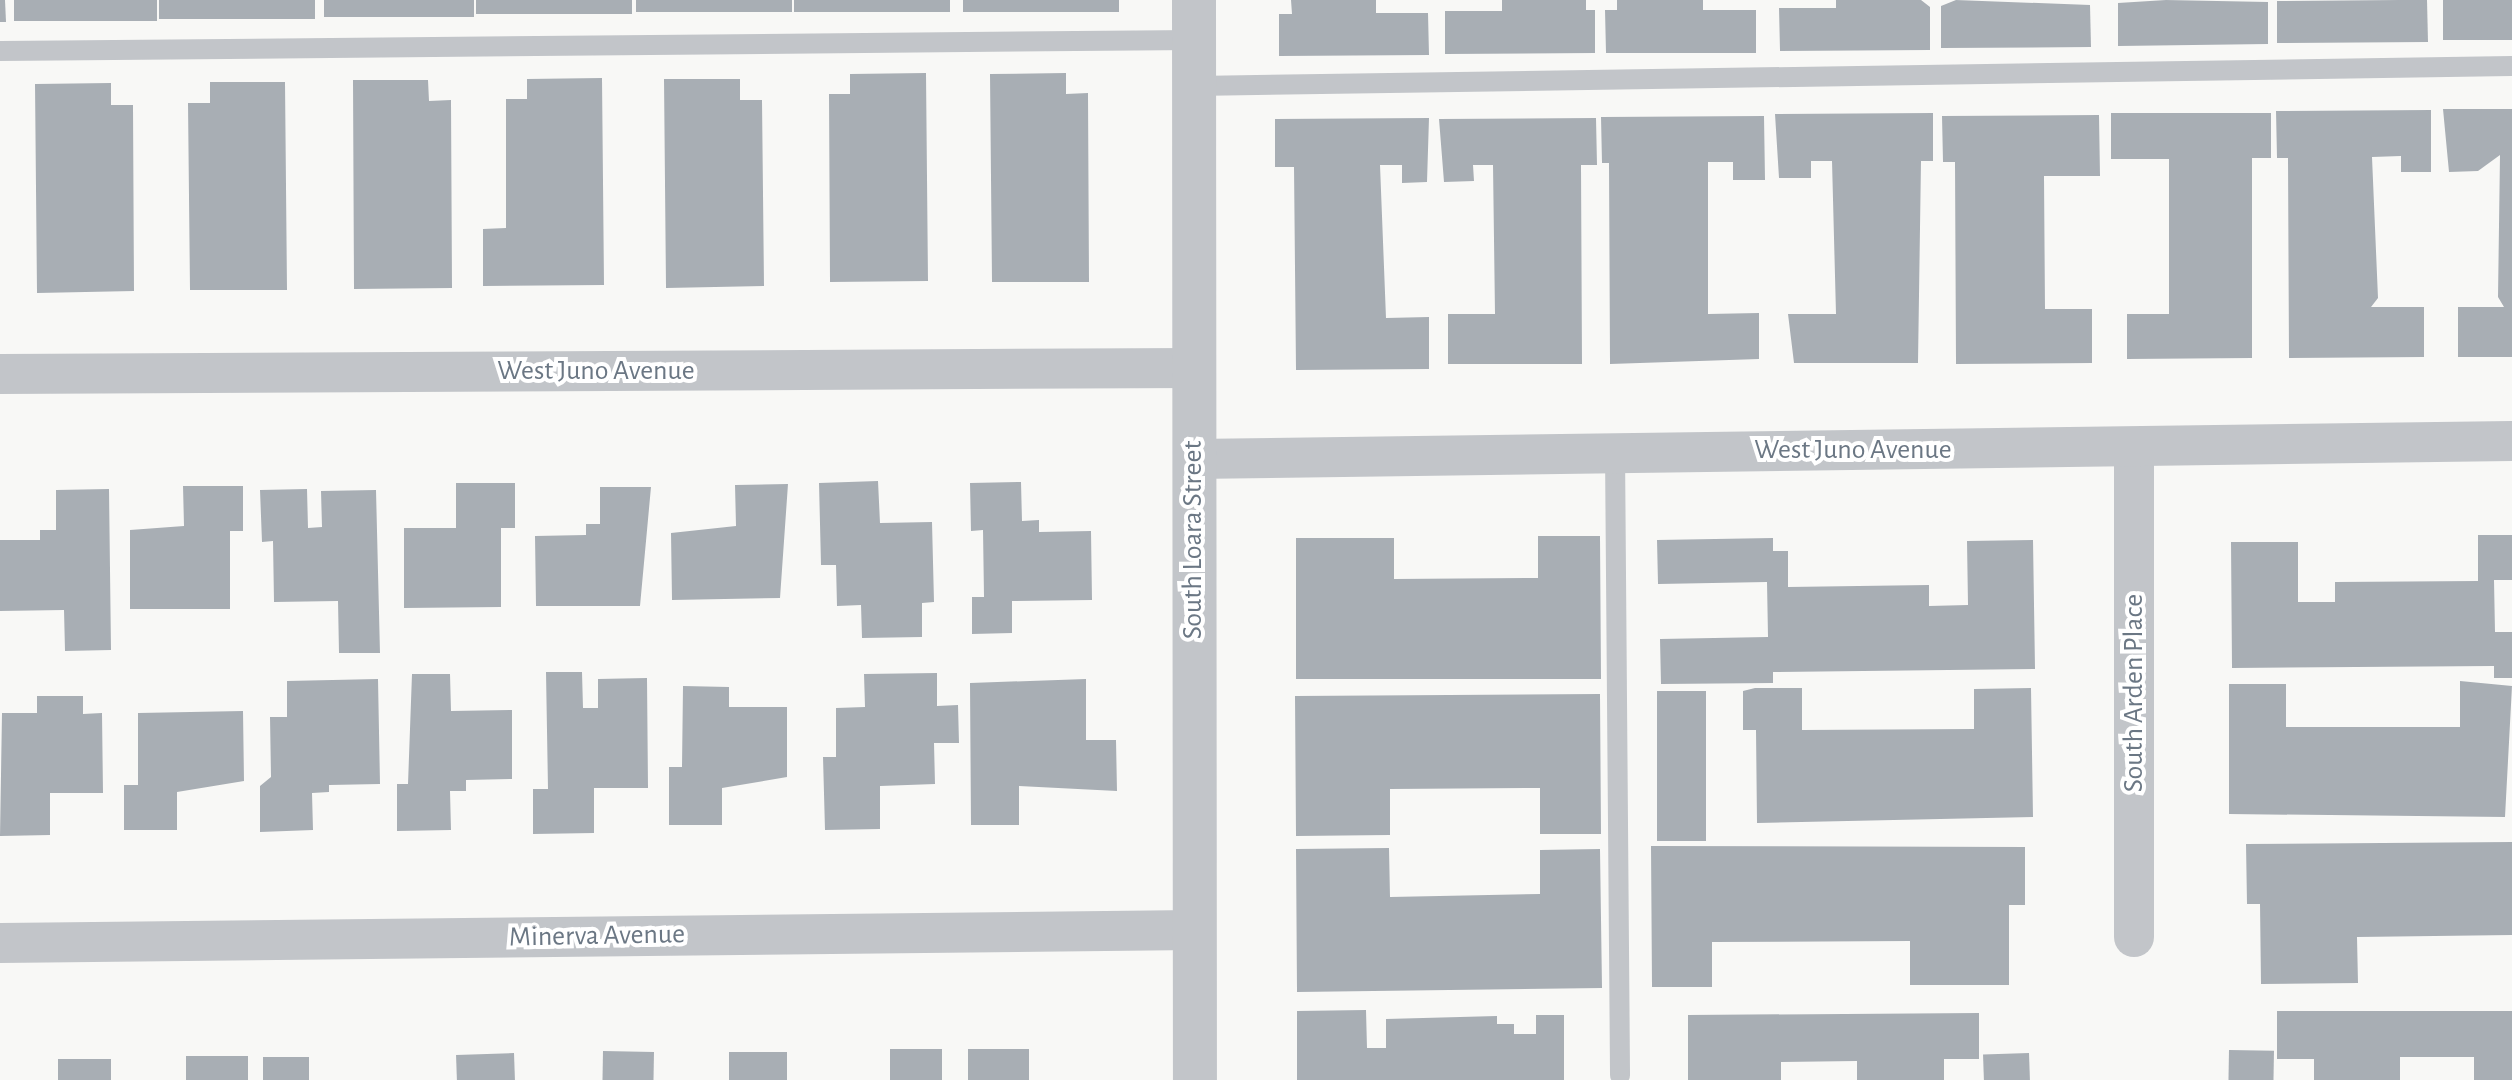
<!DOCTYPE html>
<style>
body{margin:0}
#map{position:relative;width:2512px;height:1080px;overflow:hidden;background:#f8f8f6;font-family:"Alegreya Sans",sans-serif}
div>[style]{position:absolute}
.building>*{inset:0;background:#a8aeb4;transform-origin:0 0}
.service>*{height:20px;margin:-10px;padding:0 10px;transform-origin:10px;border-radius:10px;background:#c2c5c9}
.minor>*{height:40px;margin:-20px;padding:0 20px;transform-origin:20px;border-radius:20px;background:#c2c5c9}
.tertiary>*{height:44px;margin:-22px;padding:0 22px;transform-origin:22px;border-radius:22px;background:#c2c5c9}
span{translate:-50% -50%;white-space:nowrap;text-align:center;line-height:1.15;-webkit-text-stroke:8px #fff;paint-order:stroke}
.street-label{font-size:28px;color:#6b7784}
</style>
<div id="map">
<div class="building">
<div style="clip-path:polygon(0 0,5px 0,6px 22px,0 22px)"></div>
<div style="left:14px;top:0;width:143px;height:21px"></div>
<div style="left:159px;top:0;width:156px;height:19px"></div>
<div style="left:324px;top:0;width:150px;height:17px"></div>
<div style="left:476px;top:0;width:156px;height:14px"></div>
<div style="left:636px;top:0;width:156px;height:12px"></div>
<div style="left:794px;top:0;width:156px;height:12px"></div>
<div style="left:963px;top:0;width:156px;height:12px"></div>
<div style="clip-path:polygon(1291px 0,1376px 0,1376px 13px,1428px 13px,1429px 55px,1279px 56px,1279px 14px,1292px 14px)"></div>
<div style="clip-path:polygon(1502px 0,1586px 0,1586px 10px,1595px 10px,1595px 53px,1445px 54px,1445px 11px,1502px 11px)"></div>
<div style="clip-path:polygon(1617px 0,1703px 0,1703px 10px,1756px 10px,1756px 53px,1606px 53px,1605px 10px,1617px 10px)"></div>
<div style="clip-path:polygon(1836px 0,1921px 0,1930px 7px,1930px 50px,1780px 51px,1779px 8px,1836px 8px)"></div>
<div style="clip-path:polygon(1956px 0,2090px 5px,2091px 47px,1941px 48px,1941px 6px)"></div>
<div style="clip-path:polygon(2166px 0,2268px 2px,2268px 44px,2118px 46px,2118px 3px)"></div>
<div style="clip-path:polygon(2399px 0,2427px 0,2428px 42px,2277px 43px,2277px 1px)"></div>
<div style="left:2443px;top:0;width:69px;height:40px"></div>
<div style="clip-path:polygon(926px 73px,928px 281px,830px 282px,829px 94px,850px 94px,850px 74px)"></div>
<div style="clip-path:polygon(1066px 73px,1066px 94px,1088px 93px,1089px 282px,992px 282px,990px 74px)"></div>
<div style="clip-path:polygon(602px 78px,604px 285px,483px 286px,483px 229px,506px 228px,506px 99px,527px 99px,527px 79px)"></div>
<div style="clip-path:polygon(664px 79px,740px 79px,740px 100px,762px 100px,764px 286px,666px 288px)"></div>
<div style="clip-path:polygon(353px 80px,428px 80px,429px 101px,451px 100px,452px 288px,354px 289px)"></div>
<div style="clip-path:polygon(210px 82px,285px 82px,287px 290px,190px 290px,188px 103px,210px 103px)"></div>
<div style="clip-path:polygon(111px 83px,111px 105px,133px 105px,134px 291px,37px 293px,35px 84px)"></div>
<div style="clip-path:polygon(2443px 109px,2512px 109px,2512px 357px,2458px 357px,2458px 307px,2504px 307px,2498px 297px,2500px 155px,2478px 171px,2449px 172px)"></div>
<div style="clip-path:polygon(2431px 110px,2431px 172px,2401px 172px,2401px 156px,2372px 157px,2378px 298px,2371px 307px,2424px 307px,2424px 357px,2289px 358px,2288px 158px,2277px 158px,2276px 111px)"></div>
<div style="clip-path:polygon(1933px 113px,1933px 161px,1921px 161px,1918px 363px,1794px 363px,1788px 314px,1836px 314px,1832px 161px,1811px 161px,1811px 178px,1779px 178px,1775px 114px)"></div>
<div style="clip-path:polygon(2111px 113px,2271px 113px,2271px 158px,2252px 158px,2252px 358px,2127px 359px,2127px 314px,2169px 314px,2169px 159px,2111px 159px)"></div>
<div style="clip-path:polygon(2099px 115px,2100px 176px,2044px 176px,2045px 309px,2092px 309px,2092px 363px,1956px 364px,1955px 162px,1943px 162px,1942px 116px)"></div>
<div style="clip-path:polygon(1764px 116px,1765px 180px,1733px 180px,1733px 162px,1708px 162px,1708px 314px,1759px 313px,1759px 359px,1610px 364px,1609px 163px,1602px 163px,1601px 117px)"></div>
<div style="clip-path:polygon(1429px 118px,1427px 182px,1402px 183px,1402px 165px,1380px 165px,1386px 318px,1429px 317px,1429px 369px,1296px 370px,1294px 167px,1275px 167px,1275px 119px)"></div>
<div style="clip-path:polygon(1596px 118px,1597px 165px,1581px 165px,1582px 364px,1448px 364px,1448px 314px,1495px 314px,1493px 165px,1473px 165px,1474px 181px,1444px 182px,1439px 119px)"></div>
<div style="clip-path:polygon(878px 481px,880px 523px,932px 522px,934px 602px,922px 603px,922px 637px,862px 638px,861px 605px,837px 606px,836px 565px,821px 565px,819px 483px)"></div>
<div style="clip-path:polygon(1021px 482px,1022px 521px,1039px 520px,1039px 532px,1091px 531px,1092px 600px,1012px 601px,1012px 633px,972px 634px,972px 597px,984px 597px,983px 530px,971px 531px,970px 483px)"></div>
<div style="clip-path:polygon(456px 483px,515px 483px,515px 528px,501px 528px,501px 607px,404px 608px,404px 528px,456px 528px)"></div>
<div style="clip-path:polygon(788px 484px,780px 598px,672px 600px,671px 533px,736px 526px,735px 485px)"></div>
<div style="clip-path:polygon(183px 486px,243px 486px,243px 531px,230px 531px,230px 609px,130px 609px,130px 530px,184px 526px)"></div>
<div style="clip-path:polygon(600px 487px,651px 487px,640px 606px,536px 606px,535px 536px,586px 535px,586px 524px,600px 524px)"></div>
<div style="clip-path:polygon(109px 489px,111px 650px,65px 651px,64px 610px,0 611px,0 540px,40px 540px,40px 530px,56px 530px,56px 490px)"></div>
<div style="clip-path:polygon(307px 489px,308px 528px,322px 527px,321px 491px,376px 490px,380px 653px,339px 653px,338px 601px,274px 602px,273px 541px,262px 542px,260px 490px)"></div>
<div style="clip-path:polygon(2478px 535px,2512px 535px,2512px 580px,2494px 580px,2495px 632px,2512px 632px,2512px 678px,2494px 678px,2494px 666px,2232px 668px,2231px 542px,2298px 542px,2298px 602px,2335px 602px,2335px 582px,2478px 581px)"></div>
<div style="clip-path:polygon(1538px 536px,1600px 536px,1601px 679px,1296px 679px,1296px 538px,1394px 538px,1394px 579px,1538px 578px)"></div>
<div style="clip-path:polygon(1773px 538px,1773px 551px,1788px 551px,1788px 587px,1929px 585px,1929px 606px,1968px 605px,1967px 541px,2033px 540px,2035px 669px,1773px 672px,1773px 683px,1661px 684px,1660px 639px,1768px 637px,1767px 582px,1658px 584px,1657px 540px)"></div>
<div style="clip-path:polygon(546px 672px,582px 672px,583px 708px,598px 708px,598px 679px,647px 678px,648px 788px,594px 788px,594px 833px,533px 834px,533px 789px,548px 789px)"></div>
<div style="clip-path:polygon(937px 673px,937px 706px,958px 705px,959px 743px,934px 743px,935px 784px,880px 786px,880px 829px,825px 830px,823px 757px,836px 757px,836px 708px,865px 707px,864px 674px)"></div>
<div style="clip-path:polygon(412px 674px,450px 674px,451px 711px,512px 710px,512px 779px,466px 780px,466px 791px,450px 791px,451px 830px,397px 831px,397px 784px,408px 784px)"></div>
<div style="clip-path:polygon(378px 679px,380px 784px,329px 785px,329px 792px,312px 793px,313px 830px,260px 832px,260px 786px,271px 777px,270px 717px,287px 717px,287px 681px)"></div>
<div style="clip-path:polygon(1086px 679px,1086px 740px,1116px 740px,1117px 791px,1019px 786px,1019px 825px,971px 825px,970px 683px)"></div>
<div style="clip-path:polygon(2460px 681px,2512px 686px,2505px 817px,2229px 814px,2229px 684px,2286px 684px,2286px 727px,2460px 727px)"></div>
<div style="clip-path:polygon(683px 686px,729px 687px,729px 707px,787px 707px,787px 777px,722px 788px,722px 825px,669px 825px,669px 767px,682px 767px)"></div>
<div style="clip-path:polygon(1755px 688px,1802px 688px,1802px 730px,1974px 729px,1974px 689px,2031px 688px,2033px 817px,1757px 823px,1756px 730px,1743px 730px,1743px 691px)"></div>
<div style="left:1657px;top:691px;width:49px;height:150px"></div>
<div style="clip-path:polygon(1600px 694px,1601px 834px,1540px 834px,1540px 788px,1390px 789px,1390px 835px,1296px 836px,1295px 696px)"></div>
<div style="clip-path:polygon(37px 696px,83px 696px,83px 714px,102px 713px,103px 793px,50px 793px,50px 835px,0 836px,2px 713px,37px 713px)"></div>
<div style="clip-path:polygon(243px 711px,244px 781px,177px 792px,177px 830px,124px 830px,124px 785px,138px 785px,138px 713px)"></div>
<div style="clip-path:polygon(2512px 842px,2512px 935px,2357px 937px,2358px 983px,2261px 984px,2260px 904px,2247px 904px,2246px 844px)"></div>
<div style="clip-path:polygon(1651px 846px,2025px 847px,2025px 905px,2009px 905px,2009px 985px,1910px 985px,1910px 941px,1712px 942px,1712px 987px,1652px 987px)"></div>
<div style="clip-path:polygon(1389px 848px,1390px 897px,1540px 894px,1540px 850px,1600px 849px,1602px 988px,1297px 992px,1296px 849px)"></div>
<div style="clip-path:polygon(1366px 1010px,1367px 1048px,1386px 1048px,1386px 1019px,1497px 1016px,1497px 1024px,1514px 1024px,1514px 1034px,1536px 1034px,1536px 1015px,1564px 1015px,1564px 1080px,1297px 1080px,1297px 1011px)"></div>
<div style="clip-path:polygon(2277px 1011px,2512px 1011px,2512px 1080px,2474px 1080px,2474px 1057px,2400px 1057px,2400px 1080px,2314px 1080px,2314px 1059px,2277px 1059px)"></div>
<div style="clip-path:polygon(1979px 1013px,1979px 1059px,1944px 1059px,1944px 1080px,1857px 1080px,1857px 1061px,1781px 1062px,1781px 1080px,1688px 1080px,1688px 1015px)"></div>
<div style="left:942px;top:1049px;width:31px;height:52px;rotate:90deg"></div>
<div style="left:968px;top:1049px;width:61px;height:31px"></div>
<div style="left:2229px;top:1050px;width:45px;height:30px;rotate:1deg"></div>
<div style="left:603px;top:1051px;width:51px;height:29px;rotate:1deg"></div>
<div style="left:729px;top:1052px;width:58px;height:28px"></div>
<div style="left:514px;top:1053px;width:27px;height:58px;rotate:88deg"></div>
<div style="left:2029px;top:1053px;width:27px;height:46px;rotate:88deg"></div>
<div style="left:186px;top:1056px;width:62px;height:24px"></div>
<div style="left:263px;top:1057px;width:46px;height:23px"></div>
<div style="left:58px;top:1059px;width:53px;height:21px"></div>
</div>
<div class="service">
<div style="left:0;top:51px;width:1195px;rotate:-0.53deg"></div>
<div style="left:1195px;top:86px;width:1317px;rotate:-0.87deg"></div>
<div style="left:1615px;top:450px;width:625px;rotate:89.54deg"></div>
</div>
<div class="minor">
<div style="left:0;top:374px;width:1193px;rotate:-0.29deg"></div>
<div style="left:2134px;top:450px;width:487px;rotate:90deg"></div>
<div style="left:1193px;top:459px;width:1319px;rotate:-0.78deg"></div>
<div style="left:0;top:943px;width:1195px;rotate:-0.62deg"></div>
</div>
<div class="tertiary">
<div style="left:1194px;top:0;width:1080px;rotate:89.95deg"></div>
</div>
<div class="street-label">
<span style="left:596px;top:371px">West Juno Avenue</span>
<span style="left:1853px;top:450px">West Juno Avenue</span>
<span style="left:1193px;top:540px;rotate:-90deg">South Loara Street</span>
<span style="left:2134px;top:693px;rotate:-90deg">South Arden Place</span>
<span style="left:597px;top:936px;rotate:-1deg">Minerva Avenue</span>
</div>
</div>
